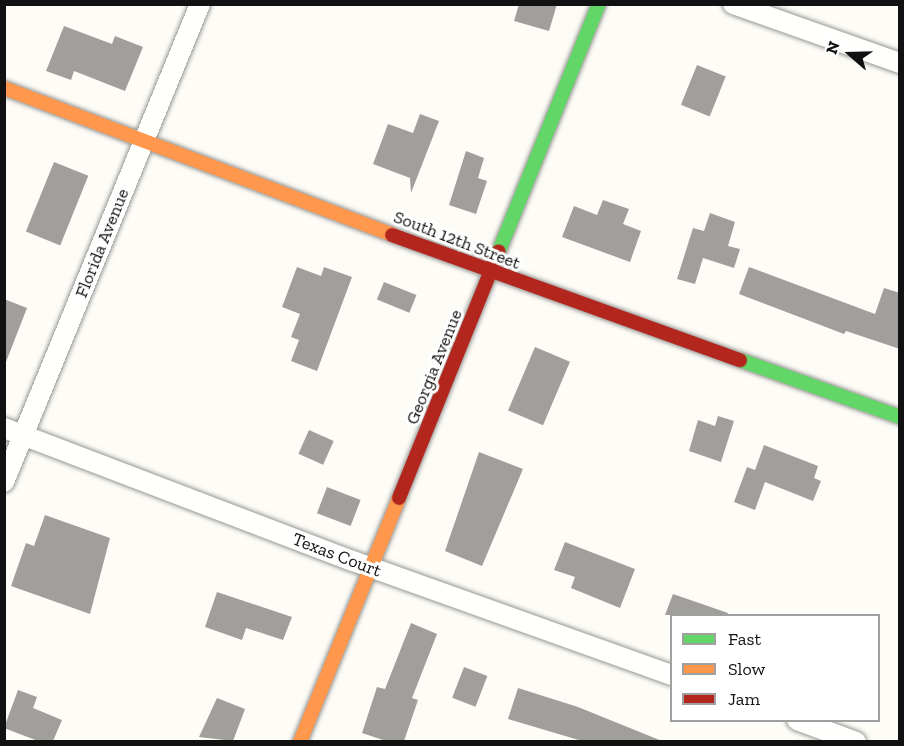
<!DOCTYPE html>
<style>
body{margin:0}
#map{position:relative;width:904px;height:746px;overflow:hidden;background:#fdfcf7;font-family:"Zilla Slab",serif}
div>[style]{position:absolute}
.building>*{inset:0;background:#a19f9c;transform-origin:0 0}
.roads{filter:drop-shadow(0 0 2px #979795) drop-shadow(0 0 2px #979795)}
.street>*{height:20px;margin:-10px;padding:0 10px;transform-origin:10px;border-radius:10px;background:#fffffe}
.fast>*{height:14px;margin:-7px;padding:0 7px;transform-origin:7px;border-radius:7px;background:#63d668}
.slow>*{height:14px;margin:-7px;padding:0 7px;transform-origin:7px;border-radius:7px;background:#ff974d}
.jam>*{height:14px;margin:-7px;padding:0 7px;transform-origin:7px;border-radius:7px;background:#b3261e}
span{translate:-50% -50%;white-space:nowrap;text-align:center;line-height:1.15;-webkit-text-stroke:6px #fff;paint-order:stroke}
.street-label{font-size:18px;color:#111}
.frame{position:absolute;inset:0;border:6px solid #111;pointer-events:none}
.legend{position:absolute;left:670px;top:614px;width:210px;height:108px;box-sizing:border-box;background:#fff;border:2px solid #a0a0a0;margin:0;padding:8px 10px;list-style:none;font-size:18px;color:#111}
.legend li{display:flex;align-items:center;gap:12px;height:30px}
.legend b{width:30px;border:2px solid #a0a0a0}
.north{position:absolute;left:820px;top:24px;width:60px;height:60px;-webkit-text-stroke:4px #fff;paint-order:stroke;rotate:290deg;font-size:16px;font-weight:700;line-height:24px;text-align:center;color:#111}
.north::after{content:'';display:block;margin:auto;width:21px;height:27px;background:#111;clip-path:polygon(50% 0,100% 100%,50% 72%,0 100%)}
</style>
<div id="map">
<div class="building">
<div style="clip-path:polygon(519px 4px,557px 4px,549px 31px,514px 21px)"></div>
<div style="clip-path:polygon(64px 26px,112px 44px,115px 36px,143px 47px,125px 91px,74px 71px,71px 80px,46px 71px)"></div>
<div style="left:697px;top:65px;width:31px;height:43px;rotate:22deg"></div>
<div style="clip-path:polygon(420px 114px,439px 121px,411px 193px,410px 178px,373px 164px,388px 124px,413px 133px)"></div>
<div style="clip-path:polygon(466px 151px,484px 158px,478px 178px,487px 181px,476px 214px,449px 205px)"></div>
<div style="left:54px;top:162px;width:37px;height:75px;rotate:22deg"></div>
<div style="clip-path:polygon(603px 200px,629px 209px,623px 224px,641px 231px,630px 262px,562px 237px,574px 206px,597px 215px)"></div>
<div style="clip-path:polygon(710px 213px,735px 222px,728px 246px,740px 249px,734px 268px,703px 258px,695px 284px,677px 279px,693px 228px,704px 231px)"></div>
<div style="clip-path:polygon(297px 267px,321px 276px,324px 267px,352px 277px,317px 371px,291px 361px,299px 340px,291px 337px,300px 314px,282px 307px)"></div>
<div style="clip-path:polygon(749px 267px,875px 314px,884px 288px,900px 293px,900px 349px,846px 331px,844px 334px,739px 294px)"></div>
<div style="left:384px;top:282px;width:35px;height:19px;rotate:22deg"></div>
<div style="clip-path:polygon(4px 299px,27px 308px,6px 362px,4px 362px)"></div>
<div style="left:535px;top:347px;width:38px;height:69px;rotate:23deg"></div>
<div style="clip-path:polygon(718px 416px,734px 421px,721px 462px,689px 451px,698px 420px,715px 426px)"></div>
<div style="left:309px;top:430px;width:27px;height:26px;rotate:24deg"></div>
<div style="clip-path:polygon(764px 445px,818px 466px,814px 478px,821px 481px,813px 501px,765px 482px,755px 510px,734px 502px,747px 467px,755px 470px)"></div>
<div style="clip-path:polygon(479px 452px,523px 469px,482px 566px,445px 551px)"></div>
<div style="left:327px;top:487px;width:36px;height:28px;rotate:21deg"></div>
<div style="clip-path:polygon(45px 515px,110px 538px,90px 614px,11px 586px,26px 543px,34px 546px)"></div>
<div style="clip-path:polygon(565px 542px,635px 569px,620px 608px,571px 588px,575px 577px,554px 570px)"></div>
<div style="clip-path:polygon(217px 592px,292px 617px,283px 640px,246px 628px,242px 640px,205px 627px)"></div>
<div style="clip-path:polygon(673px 594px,728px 613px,727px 615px,665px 615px)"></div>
<div style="clip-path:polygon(411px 623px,437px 634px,412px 698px,418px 700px,404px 741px,386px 741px,362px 733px,377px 687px,385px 689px)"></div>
<div style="left:464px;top:667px;width:25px;height:33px;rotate:21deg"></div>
<div style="clip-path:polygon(518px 688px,578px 707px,662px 741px,582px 741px,508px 719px)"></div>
<div style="clip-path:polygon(18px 690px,37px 697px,33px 708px,62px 720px,53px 741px,38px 741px,4px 728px)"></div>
<div style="clip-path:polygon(217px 698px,245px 709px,233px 741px,199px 737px)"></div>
</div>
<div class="roads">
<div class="street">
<div style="left:733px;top:4px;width:177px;rotate:19.5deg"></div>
<div style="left:4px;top:428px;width:373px;rotate:20.9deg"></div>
<div style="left:353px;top:561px;width:339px;rotate:19.7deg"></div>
<div style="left:4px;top:482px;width:517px;rotate:-67.7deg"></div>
<div style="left:797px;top:720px;width:63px;rotate:20.4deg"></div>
</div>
<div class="fast">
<div style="left:499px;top:251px;width:266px;rotate:-68deg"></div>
<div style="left:740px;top:360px;width:170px;rotate:19.6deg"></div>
</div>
<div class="slow">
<div style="left:4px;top:88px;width:415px;rotate:20.7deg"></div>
<div style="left:300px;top:742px;width:263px;rotate:-67.9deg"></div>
</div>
<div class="jam">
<div style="left:392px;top:235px;width:370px;rotate:19.8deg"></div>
<div style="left:399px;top:498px;width:266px;rotate:-68deg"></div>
</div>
</div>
<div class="street-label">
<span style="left:457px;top:240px;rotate:21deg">South 12th Street</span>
<span style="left:102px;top:243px;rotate:-68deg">Florida Avenue</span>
<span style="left:434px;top:367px;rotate:-68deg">Georgia Avenue</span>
<span style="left:337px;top:555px;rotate:21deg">Texas Court</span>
</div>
<div class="frame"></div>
<ul class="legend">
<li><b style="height:8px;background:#63d668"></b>Fast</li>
<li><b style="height:8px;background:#ff974d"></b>Slow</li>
<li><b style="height:8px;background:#b3261e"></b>Jam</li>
</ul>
<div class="north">N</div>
</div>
